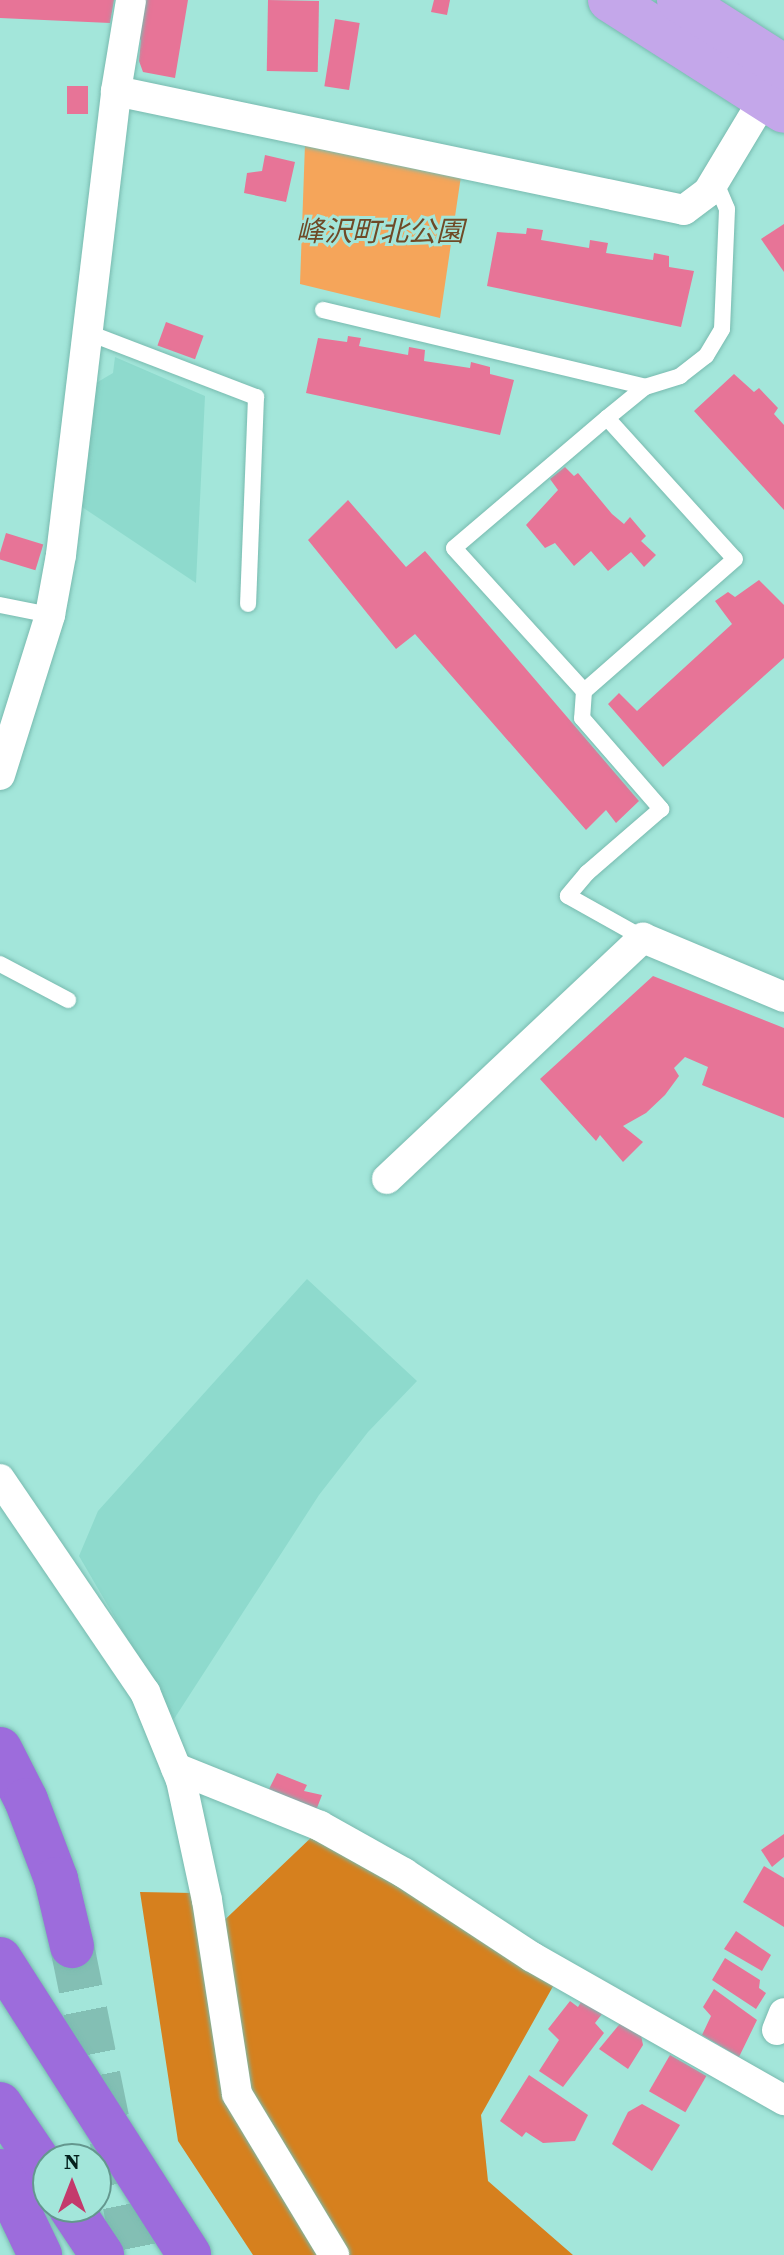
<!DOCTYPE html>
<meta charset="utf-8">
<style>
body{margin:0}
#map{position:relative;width:784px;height:2255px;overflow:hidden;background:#a3e6da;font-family:"Source Serif 4","Noto Sans JP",serif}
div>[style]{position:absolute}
.built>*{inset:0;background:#8edacd}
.green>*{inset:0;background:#f5a55a}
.forest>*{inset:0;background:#d6801e}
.building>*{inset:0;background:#e77497;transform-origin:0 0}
.highway-tunnel>*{height:44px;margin-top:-22px;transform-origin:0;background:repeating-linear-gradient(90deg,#83bfb4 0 44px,transparent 0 66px)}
.roads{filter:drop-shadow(0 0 2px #78baaf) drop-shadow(0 0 2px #78baaf)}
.lane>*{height:16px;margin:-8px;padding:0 8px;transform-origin:8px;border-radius:8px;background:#fff}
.street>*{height:30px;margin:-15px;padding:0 15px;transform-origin:15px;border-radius:15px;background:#fff}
.primary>*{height:44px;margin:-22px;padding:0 22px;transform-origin:22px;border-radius:22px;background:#c4a7ea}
.highway>*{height:44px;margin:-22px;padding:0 22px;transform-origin:22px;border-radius:22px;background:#9d6cdc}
span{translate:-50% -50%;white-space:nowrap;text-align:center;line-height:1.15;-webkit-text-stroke:6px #a3e6da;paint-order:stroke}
.park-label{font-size:28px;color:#6f4a27;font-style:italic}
.north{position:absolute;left:32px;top:2143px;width:80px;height:80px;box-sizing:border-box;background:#a3e6da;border:2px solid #64978e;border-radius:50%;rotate:0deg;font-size:22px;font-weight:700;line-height:32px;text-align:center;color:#05211d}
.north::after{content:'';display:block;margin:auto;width:28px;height:36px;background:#c4396c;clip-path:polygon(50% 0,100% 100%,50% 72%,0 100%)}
</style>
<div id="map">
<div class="built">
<div style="clip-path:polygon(115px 357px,205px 396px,196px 583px,76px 503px,91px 386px,113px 373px)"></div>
<div style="clip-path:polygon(307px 1279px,417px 1381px,368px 1432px,319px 1495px,174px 1719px,79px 1556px,98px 1511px)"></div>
</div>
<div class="green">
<div style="clip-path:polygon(305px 144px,461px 176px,440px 318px,300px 284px)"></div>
</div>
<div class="forest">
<div style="clip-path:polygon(317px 1832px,556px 1981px,481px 2115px,488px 2181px,573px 2255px,253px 2255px,178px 2141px,140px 1892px,193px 1893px,212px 1932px)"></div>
</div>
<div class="building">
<div style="clip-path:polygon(0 0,114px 0,110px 23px,0 18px)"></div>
<div style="clip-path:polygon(144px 0,188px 0,175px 78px,143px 72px,139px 61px,141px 40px,137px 37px)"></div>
<div style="left:268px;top:0;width:51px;height:71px;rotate:1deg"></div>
<div style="clip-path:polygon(434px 0,450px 0,447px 15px,431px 12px)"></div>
<div style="left:335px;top:19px;width:25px;height:68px;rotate:9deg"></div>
<div style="left:67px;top:86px;width:21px;height:28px"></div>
<div style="clip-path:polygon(265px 155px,295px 162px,286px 202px,244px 193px,247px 173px,262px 171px)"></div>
<div style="clip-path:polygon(784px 224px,784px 272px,761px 239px)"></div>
<div style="clip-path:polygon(527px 228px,543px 230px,541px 240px,589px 248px,590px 240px,608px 243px,606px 253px,653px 260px,654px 253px,669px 256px,669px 267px,694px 271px,681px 327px,487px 286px,497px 232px,526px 234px)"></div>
<div style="left:166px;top:322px;width:40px;height:25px;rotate:20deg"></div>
<div style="clip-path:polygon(348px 336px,361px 338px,359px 346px,408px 355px,409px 347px,425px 350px,424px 361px,470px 368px,471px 362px,490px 367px,490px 374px,514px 380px,500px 435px,306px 393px,318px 338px,347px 342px)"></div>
<div style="clip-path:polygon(734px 374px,754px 392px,759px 388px,778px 408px,774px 414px,784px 425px,784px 510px,694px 411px)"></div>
<div style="clip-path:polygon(565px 467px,574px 476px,578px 473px,612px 514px,624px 524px,630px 517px,646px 536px,641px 541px,656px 555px,644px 567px,631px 552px,608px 571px,591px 551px,574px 566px,555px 543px,545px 548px,526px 525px,558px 490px,550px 479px)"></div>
<div style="clip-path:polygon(348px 500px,406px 567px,425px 551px,639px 801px,616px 823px,606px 810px,586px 830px,415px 634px,396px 649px,308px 540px)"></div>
<div style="left:6px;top:533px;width:39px;height:27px;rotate:17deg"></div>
<div style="clip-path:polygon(759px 580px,784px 605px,784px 658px,663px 767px,608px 704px,619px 693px,637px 711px,732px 624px,715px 601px,728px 592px,735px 597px)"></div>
<div style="clip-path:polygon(653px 976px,784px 1028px,784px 1118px,702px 1085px,708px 1067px,685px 1057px,674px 1068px,679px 1076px,665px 1095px,646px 1113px,623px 1126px,643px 1142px,623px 1162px,600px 1135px,596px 1141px,540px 1079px)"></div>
<div style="clip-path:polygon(277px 1773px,307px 1785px,304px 1791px,322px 1795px,315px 1813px,268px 1791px)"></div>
<div style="clip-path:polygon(784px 1834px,784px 1857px,772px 1867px,761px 1850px)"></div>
<div style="clip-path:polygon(764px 1866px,784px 1878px,784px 1927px,743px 1902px)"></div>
<div style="clip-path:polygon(736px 1931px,771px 1955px,762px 1971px,724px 1949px)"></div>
<div style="clip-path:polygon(725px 1958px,760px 1980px,759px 1988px,766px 1993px,756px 2009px,712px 1980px)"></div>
<div style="clip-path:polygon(714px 1989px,757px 2020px,739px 2057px,702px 2035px,711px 2016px,703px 2007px)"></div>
<div style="clip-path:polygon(584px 1997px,602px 2014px,595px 2023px,604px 2033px,563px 2087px,539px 2071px,559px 2040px,548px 2029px,570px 2001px,578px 2007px)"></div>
<div style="clip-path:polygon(623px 2020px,641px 2035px,643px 2045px,628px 2069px,599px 2049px)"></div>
<div style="left:670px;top:2055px;width:42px;height:42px;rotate:30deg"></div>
<div style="clip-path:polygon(529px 2075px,588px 2115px,575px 2141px,543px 2143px,526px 2132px,522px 2137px,500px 2121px)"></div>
<div style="clip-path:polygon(642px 2104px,680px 2125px,652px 2171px,612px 2144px,628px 2112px)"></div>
</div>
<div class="highway-tunnel">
<div style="left:72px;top:1946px;width:315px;rotate:78.5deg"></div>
</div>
<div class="roads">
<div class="lane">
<div style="left:323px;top:310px;width:331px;rotate:13.4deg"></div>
<div style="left:89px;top:333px;width:179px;rotate:21deg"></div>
<div style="left:256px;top:397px;width:207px;rotate:92.2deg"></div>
<div style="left:607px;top:418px;width:190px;rotate:47.8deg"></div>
<div style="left:735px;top:559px;width:201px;rotate:138.8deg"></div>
<div style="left:584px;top:691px;width:193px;rotate:-132.3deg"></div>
<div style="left:454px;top:548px;width:201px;rotate:-40.4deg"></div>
<div style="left:607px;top:418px;width:49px;rotate:-39.2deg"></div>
<div style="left:645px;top:387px;width:37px;rotate:-17deg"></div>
<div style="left:680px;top:376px;width:33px;rotate:-38deg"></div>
<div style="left:706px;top:356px;width:31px;rotate:-59deg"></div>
<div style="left:722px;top:329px;width:120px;rotate:-87.6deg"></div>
<div style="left:727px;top:209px;width:30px;rotate:-113deg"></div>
<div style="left:0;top:605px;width:51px;rotate:11.3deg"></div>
<div style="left:584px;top:691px;width:27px;rotate:94deg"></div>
<div style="left:582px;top:718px;width:121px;rotate:49deg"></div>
<div style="left:661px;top:809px;width:98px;rotate:139.1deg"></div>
<div style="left:587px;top:873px;width:30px;rotate:130deg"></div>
<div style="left:568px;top:896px;width:86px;rotate:29.2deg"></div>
<div style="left:0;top:964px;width:77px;rotate:27.9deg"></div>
</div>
<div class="street">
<div style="left:116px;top:91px;width:580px;rotate:11.83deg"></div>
<div style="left:684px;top:210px;width:30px;rotate:-37deg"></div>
<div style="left:708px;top:192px;width:128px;rotate:-59deg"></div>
<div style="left:0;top:775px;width:168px;rotate:-72.6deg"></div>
<div style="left:50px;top:615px;width:61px;rotate:-79.6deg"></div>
<div style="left:61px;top:555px;width:467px;rotate:-83.2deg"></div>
<div style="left:116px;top:91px;width:92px;rotate:-80.6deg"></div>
<div style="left:387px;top:1179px;width:352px;rotate:-43.3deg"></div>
<div style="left:643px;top:938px;width:153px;rotate:22.7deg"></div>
<div style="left:0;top:1479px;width:258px;rotate:55.8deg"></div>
<div style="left:145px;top:1692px;width:95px;rotate:67.8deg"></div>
<div style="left:181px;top:1780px;width:123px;rotate:77.8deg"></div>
<div style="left:207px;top:1900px;width:196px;rotate:81.2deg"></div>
<div style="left:237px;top:2094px;width:188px;rotate:58.9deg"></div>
<div style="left:176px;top:1768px;width:155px;rotate:21.9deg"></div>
<div style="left:320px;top:1826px;width:96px;rotate:29.2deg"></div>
<div style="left:404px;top:1873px;width:153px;rotate:33.3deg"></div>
<div style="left:532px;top:1957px;width:290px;rotate:29.6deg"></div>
<div style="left:777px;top:2030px;width:18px;rotate:-68deg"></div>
</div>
<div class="primary">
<div style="left:610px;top:0;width:206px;rotate:32.5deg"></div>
<div style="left:679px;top:0;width:125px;rotate:32.5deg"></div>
</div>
<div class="highway">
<div style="left:0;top:1749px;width:57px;rotate:63deg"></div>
<div style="left:26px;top:1800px;width:85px;rotate:69.2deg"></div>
<div style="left:56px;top:1879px;width:69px;rotate:76.6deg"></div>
<div style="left:0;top:1959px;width:351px;rotate:57.4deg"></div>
<div style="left:0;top:2104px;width:86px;rotate:55.9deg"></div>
<div style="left:0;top:2171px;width:93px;rotate:64.5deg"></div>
<div style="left:70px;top:2207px;width:58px;rotate:56.3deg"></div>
</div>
</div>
<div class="park-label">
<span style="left:380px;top:231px">峰沢町北公園</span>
</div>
<div class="north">N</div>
</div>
